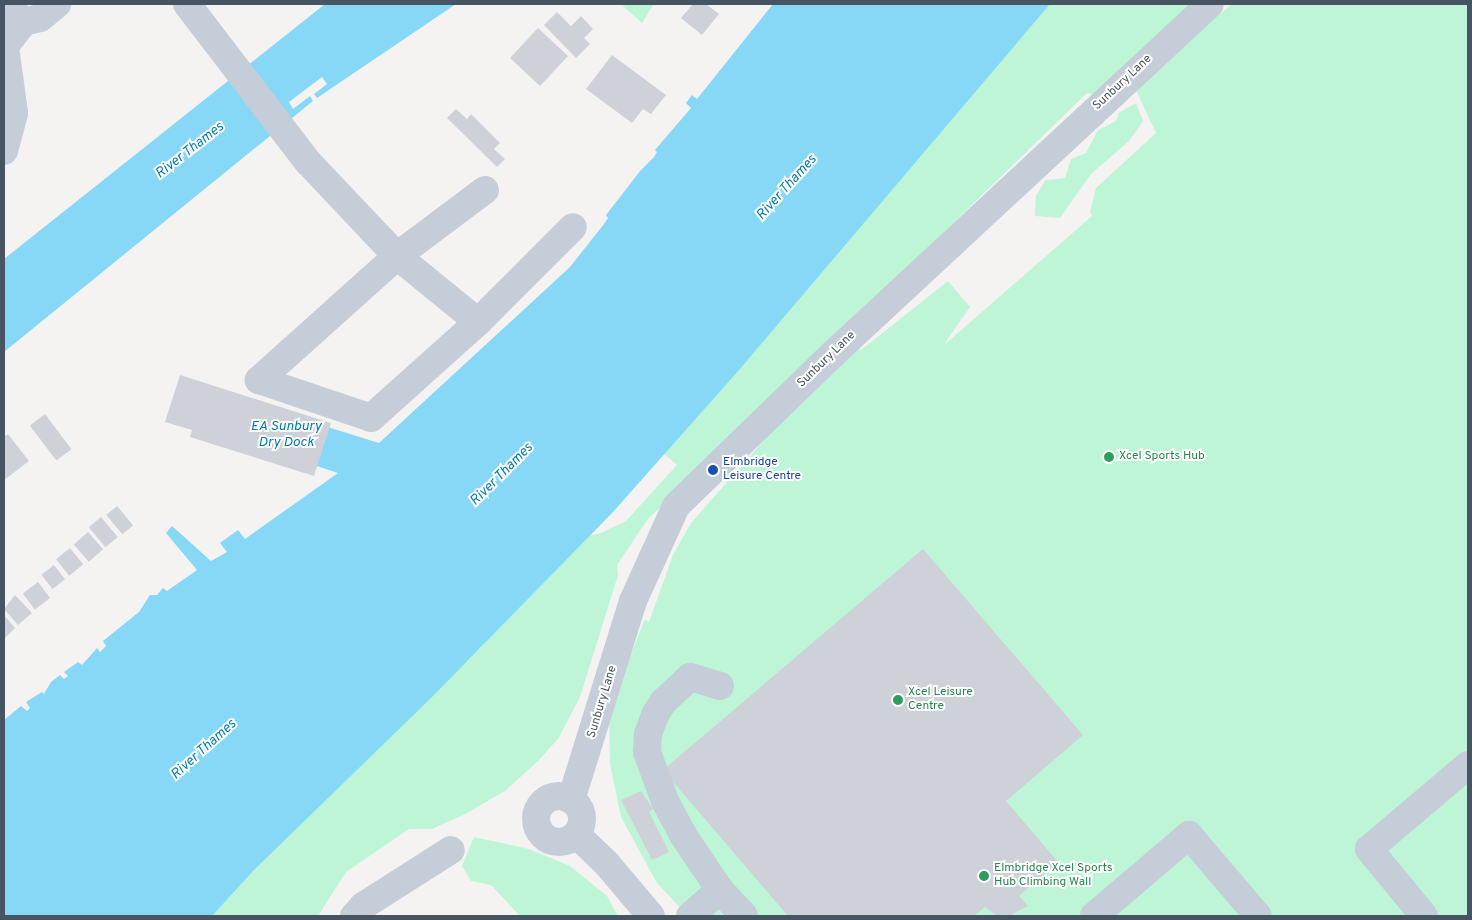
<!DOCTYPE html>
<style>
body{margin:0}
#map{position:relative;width:1472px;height:920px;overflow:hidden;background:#f5f2f2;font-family:Overpass,sans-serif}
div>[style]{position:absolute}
.green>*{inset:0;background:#bef5d7}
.water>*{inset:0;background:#87d7f6}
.building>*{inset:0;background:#ced1d8;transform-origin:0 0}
.minor>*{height:28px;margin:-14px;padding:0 14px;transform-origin:14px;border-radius:14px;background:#c5cdd8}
.minor>.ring{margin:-14px;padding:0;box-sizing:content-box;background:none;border:28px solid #c5cdd8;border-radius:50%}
.dots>*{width:14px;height:14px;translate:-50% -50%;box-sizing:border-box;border:2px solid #fff;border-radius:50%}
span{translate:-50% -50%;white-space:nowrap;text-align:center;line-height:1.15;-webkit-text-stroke:4px #fff;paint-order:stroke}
.street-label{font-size:12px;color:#475462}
.leisure-label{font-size:12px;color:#27864d}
.left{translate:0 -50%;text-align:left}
.transit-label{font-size:12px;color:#164399}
.water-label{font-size:14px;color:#027bac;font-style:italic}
.frame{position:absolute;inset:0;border:5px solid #475462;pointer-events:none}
</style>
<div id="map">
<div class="green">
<div style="clip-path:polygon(621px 4px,654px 4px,642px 23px)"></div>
<div style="clip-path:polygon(1050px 4px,1201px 4px,1102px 96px,1087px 93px,647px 520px,617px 565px,618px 575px,580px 697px,558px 739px,538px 761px,505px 791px,465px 814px,432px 829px,409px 829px,346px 872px,318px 916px,171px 916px,425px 673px,446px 682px,482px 646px,567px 540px,601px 533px,626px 521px,677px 465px,648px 440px)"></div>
<div style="clip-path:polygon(1232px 4px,1468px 4px,1468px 916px,688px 916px,657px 883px,621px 817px,610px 764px,609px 709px,645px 619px,649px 622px,673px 555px,691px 523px,782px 420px,857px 349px,861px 350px,948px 281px,970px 307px,943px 346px,1092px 216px,1090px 212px,1096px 188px,1156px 133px,1134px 86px)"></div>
<div style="clip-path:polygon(1136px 103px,1143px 121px,1129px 141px,1091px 174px,1060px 218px,1035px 216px,1036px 195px,1046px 180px,1065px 178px,1071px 159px,1086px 153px,1098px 130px,1116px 121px,1119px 113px)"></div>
<div style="clip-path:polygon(474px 837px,529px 849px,570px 866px,607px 896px,618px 916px,520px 916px,491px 885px,471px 881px,462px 866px)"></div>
</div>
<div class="water">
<div style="clip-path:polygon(325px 4px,456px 4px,317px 98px,314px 94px,327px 84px,322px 77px,289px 102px,293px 109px,310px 96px,313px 101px,4px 352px,4px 259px)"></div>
<div style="clip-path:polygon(773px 4px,1050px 4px,739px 370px,613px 512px,432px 697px,253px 871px,212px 916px,4px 916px,4px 720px,21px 706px,27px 711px,30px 708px,26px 702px,42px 692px,44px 694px,51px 682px,60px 675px,64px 679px,68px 676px,64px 672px,78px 662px,82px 665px,97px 648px,100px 652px,106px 646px,103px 641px,139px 612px,150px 595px,157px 595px,163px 588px,167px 591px,197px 570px,166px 533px,172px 526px,211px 561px,227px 552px,220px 543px,238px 530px,245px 539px,338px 473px,317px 466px,205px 389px,379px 443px,570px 267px,604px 224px,608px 218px,606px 215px,641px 170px,654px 157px,657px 152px,655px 150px,691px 108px,686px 103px,692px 95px,697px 99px)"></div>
</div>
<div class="building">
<div style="clip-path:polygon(693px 4px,706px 4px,719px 14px,702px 35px,681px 18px)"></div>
<div style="clip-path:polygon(557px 12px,571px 26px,581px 16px,593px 29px,584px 38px,590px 44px,576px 58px,544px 25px)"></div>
<div style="left:538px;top:28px;width:41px;height:41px;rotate:43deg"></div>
<div style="clip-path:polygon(612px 55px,666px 95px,651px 114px,643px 109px,632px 123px,586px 89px)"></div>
<div style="clip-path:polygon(456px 109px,467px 119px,471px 114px,500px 143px,494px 149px,505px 159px,497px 167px,447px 118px)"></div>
<div style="clip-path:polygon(180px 375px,331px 423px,314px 476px,190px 437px,192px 430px,165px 422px)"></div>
<div style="left:45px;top:414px;width:44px;height:19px;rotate:53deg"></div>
<div style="clip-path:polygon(8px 434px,29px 461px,4px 480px,4px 437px)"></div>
<div style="left:117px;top:506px;width:25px;height:14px;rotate:50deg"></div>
<div style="left:101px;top:517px;width:26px;height:16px;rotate:50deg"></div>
<div style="left:88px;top:532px;width:23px;height:19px;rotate:49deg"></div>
<div style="left:70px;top:548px;width:21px;height:18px;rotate:51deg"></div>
<div style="clip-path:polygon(923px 549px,1083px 735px,1006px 801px,1058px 862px,1019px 896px,1028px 906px,1009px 916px,997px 916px,985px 907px,974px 916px,788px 916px,663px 770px)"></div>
<div style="left:54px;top:565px;width:18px;height:16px;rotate:52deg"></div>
<div style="left:38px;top:582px;width:20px;height:19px;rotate:53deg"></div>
<div style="clip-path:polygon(15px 595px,32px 613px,18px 625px,4px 609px)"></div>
<div style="clip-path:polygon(4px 615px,15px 628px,4px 639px)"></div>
<div style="clip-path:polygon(641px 791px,653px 809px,649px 812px,669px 852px,652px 860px,621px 800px)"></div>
</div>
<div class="minor">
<div style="left:187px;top:4px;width:199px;rotate:52.6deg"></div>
<div style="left:308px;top:162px;width:129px;rotate:46.6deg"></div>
<div style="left:397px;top:256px;width:186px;rotate:138.1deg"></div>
<div style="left:259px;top:380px;width:118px;rotate:18.7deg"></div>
<div style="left:371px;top:418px;width:144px;rotate:-41.9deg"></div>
<div style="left:478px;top:322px;width:134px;rotate:-45deg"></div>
<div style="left:24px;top:22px;width:16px;rotate:-14deg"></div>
<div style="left:40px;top:18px;width:22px;rotate:-39deg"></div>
<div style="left:4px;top:151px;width:39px;rotate:-75deg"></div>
<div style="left:14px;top:113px;width:68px;rotate:-97.7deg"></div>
<div style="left:5px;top:46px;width:31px;rotate:-52deg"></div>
<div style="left:24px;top:22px;width:25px;rotate:-135deg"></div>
<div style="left:478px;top:322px;width:104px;rotate:-140.8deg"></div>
<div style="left:397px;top:256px;width:110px;rotate:-36.9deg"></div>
<div style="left:720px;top:686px;width:31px;rotate:-163deg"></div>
<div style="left:690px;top:677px;width:37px;rotate:137deg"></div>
<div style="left:663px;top:702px;width:15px;rotate:122deg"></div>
<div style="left:655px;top:715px;width:20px;rotate:110deg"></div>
<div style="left:648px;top:734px;width:18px;rotate:93deg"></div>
<div style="left:647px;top:752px;width:52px;rotate:69.8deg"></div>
<div style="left:665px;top:801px;width:38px;rotate:62deg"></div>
<div style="left:683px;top:835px;width:66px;rotate:56.1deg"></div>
<div class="ring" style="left:536px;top:796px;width:18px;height:18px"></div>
<div style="left:571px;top:800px;width:208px;rotate:-72.7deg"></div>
<div style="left:633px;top:601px;width:104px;rotate:-65.6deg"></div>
<div style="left:676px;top:506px;width:219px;rotate:-44.1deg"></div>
<div style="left:833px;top:354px;width:514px;rotate:-42.87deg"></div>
<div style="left:577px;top:835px;width:42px;rotate:44deg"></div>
<div style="left:607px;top:864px;width:68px;rotate:49.8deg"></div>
<div style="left:354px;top:916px;width:13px;rotate:-48deg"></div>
<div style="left:363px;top:906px;width:104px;rotate:-32.5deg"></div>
<div style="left:690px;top:916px;width:40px;rotate:-41deg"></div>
<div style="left:720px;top:890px;width:35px;rotate:47deg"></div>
<div style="left:1094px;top:916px;width:125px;rotate:-40.5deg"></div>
<div style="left:1189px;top:835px;width:106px;rotate:49.6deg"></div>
<div style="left:1424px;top:916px;width:87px;rotate:-129.4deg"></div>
<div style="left:1369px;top:849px;width:130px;rotate:-40.3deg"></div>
</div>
<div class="dots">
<div style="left:1109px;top:457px;background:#2e9e5b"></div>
<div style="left:713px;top:470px;background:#1a4fb4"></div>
<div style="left:898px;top:700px;background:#2e9e5b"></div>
<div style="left:984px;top:876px;background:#2e9e5b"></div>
</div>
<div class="street-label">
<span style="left:1123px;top:83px;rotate:-43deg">Sunbury Lane</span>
<span style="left:827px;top:360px;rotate:-44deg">Sunbury Lane</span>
<span style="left:603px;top:702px;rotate:-73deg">Sunbury Lane</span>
</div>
<div class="leisure-label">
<span class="left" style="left:1119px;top:457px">Xcel Sports Hub</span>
<span class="left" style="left:908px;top:700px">Xcel Leisure<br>Centre</span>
<span class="left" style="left:994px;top:876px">Elmbridge Xcel Sports<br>Hub Climbing Wall</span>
</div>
<div class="transit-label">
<span class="left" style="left:723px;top:470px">Elmbridge<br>Leisure Centre</span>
</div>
<div class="water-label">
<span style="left:190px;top:151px;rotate:-38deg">River Thames</span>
<span style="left:787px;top:188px;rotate:-48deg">River Thames</span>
<span style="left:286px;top:435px">EA Sunbury<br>Dry Dock</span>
<span style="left:502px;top:475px;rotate:-45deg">River Thames</span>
<span style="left:204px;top:750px;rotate:-42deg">River Thames</span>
</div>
<div class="frame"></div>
</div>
